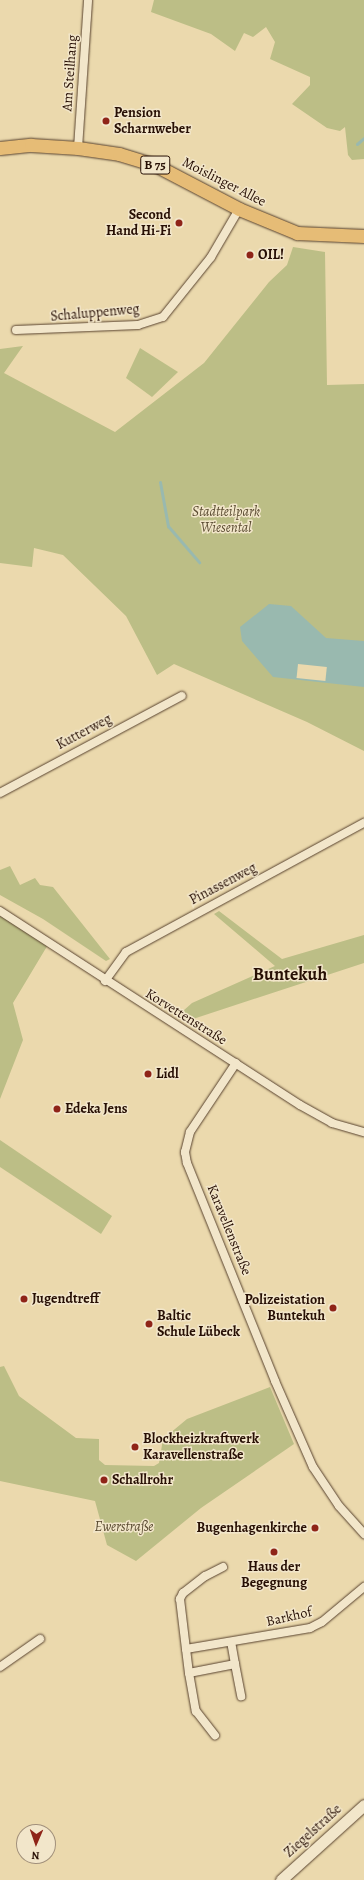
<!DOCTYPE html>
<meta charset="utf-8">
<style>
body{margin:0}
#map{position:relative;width:364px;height:1880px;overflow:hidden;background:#ebd9ad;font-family:Alegreya,serif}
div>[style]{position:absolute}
.green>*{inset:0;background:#bcbe86}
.water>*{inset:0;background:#99b9af}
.pier>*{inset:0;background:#ebd9ad;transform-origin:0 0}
.stream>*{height:3px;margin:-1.5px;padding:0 1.5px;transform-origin:1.5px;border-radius:1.5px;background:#99b9af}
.roads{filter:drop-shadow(0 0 1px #58422e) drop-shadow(0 0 1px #58422e)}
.minor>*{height:8px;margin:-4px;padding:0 4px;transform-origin:4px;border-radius:4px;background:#f2e6ca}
.secondary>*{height:11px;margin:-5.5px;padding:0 5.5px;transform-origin:5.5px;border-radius:5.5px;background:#f2e6ca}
.primary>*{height:13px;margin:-6.5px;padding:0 6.5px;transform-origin:6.5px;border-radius:6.5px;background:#e6bc76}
.dots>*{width:11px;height:11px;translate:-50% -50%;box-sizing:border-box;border:2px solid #f2e6ca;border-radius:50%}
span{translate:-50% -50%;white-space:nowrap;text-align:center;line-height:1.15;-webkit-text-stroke:3px #f2e6ca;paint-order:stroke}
.shield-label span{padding:1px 3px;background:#f2e6ca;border:1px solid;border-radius:3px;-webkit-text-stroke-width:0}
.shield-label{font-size:13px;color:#270f04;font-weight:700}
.street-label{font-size:14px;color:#270f04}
.poi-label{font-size:14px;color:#270f04;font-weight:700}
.left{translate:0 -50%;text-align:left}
.right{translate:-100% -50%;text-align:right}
.park-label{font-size:14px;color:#5b4c32;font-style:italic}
.district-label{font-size:18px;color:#270f04;font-weight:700}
.north{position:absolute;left:16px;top:1824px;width:40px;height:40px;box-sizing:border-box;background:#f2e6ca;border:1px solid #a1907b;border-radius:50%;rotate:182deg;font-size:11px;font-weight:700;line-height:16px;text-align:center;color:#270f04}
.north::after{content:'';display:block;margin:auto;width:14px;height:18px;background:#8f2418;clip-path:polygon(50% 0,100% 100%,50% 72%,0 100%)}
</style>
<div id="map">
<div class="green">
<div style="clip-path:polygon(154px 0,364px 0,364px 159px,352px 160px,348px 155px,345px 127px,340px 131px,327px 128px,292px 104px,310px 85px,310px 77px,270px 59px,275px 42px,266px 27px,253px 37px,244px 33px,235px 51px,211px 34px,151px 12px)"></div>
<div style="clip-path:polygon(293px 247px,325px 252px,327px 385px,364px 384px,364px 751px,307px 722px,174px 664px,157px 675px,126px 616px,63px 555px,34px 548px,32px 567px,0 563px,0 349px,23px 346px,4px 373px,115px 432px,204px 363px,269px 282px,287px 265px)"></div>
<div style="clip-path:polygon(140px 348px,178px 372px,152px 397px,126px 378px)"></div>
<div style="clip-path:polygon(10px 866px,20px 885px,35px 878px,40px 885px,53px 887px,110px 959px,106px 961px,43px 919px,0 895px,0 870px)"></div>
<div style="clip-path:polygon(0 911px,49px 943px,13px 1003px,23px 1040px,0 1099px)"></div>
<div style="clip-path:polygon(219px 911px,282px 959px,364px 935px,364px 963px,193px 1019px,183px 1011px,192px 1003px,275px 966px,214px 914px)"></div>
<div style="clip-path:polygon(0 1140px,112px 1216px,101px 1234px,0 1167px)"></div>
<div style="clip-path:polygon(4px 1366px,19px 1396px,76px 1438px,99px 1439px,99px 1460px,105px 1465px,154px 1466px,159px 1463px,163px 1439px,187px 1419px,270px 1387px,294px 1444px,201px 1508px,136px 1561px,107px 1545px,95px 1501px,0 1481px,0 1367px)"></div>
</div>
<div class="water">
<div style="clip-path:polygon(269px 604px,291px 606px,326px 638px,364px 641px,364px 687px,273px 677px,242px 641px,240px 627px)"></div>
</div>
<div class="pier">
<div style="left:298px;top:664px;width:29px;height:14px;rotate:6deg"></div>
</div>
<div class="stream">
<div style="left:357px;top:144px;width:9px;rotate:-41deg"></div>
<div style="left:160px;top:482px;width:45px;rotate:79.7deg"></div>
<div style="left:168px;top:526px;width:48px;rotate:49.3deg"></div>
</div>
<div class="roads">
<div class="minor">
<div style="left:78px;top:148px;width:148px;rotate:-86.1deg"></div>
<div style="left:16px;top:330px;width:122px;rotate:-2.3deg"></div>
<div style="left:138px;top:325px;width:26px;rotate:-18deg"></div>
<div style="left:163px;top:317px;width:77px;rotate:-51.3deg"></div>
<div style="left:211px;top:257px;width:56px;rotate:-59.7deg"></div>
<div style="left:0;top:793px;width:206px;rotate:-28.1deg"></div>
<div style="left:0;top:911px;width:357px;rotate:32.9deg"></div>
<div style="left:300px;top:1105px;width:37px;rotate:29deg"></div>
<div style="left:332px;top:1123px;width:33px;rotate:16deg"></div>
<div style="left:105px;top:981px;width:36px;rotate:-54deg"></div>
<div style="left:126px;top:952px;width:271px;rotate:-28.5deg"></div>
<div style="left:236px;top:1063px;width:83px;rotate:123.7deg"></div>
<div style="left:190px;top:1132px;width:21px;rotate:104deg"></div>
<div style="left:185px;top:1152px;width:11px;rotate:80deg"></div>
<div style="left:187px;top:1163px;width:235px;rotate:68deg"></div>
<div style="left:275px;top:1381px;width:94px;rotate:66.2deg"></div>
<div style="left:313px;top:1467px;width:47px;rotate:56.3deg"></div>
<div style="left:339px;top:1506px;width:38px;rotate:48deg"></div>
<div style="left:223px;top:1567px;width:20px;rotate:153deg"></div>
<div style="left:205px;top:1576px;width:28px;rotate:142deg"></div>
<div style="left:183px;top:1593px;width:7px;rotate:117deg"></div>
<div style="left:180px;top:1599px;width:50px;rotate:83.2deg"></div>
<div style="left:186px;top:1649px;width:126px;rotate:-9.6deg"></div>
<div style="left:310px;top:1628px;width:13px;rotate:-27deg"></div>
<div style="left:322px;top:1622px;width:55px;rotate:-39.8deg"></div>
<div style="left:186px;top:1649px;width:24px;rotate:83deg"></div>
<div style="left:189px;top:1673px;width:47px;rotate:-11.1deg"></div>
<div style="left:235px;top:1664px;width:22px;rotate:-100deg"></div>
<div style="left:235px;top:1664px;width:33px;rotate:79deg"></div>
<div style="left:0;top:1667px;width:49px;rotate:-35deg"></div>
<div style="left:189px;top:1673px;width:39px;rotate:80deg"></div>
<div style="left:196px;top:1711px;width:31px;rotate:52deg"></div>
</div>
<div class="secondary">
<div style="left:281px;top:1880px;width:112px;rotate:-42.1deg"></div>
</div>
<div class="primary">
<div style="left:0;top:148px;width:31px;rotate:-6deg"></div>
<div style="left:31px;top:145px;width:47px;rotate:3.7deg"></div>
<div style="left:78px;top:148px;width:41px;rotate:8.3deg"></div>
<div style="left:119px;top:154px;width:38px;rotate:17deg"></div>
<div style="left:155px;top:165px;width:95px;rotate:27.6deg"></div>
<div style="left:239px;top:209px;width:63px;rotate:22.5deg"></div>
<div style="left:297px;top:233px;width:67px;rotate:2.6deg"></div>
</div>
</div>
<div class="dots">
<div style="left:106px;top:121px;background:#8f2418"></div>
<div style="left:179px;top:223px;background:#8f2418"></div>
<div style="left:250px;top:255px;background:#8f2418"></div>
<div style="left:148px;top:1074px;background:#8f2418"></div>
<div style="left:57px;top:1109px;background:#8f2418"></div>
<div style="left:24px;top:1299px;background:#8f2418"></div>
<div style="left:333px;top:1308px;background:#8f2418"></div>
<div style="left:149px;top:1324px;background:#8f2418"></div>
<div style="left:135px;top:1447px;background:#8f2418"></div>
<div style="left:104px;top:1480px;background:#8f2418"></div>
<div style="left:315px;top:1528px;background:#8f2418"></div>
<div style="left:274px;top:1552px;background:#8f2418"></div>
</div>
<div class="shield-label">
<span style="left:155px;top:165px">B 75</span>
</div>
<div class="street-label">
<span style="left:70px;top:73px;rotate:-86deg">Am Steilhang</span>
<span style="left:224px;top:182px;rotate:27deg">Moislinger Allee</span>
<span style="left:95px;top:313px;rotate:-5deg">Schaluppenweg</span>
<span style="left:84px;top:732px;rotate:-28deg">Kutterweg</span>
<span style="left:223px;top:884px;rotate:-28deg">Pinassenweg</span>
<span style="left:186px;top:1017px;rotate:32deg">Korvettenstraße</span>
<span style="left:229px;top:1230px;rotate:68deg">Karavellenstraße</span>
<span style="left:289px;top:1617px;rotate:-13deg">Barkhof</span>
<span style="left:313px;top:1831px;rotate:-42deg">Ziegelstraße</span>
</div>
<div class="poi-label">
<span class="left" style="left:114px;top:121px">Pension<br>Scharnweber</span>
<span class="right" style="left:171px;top:223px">Second<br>Hand Hi-Fi</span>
<span class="left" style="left:258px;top:255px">OIL!</span>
<span class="left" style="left:156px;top:1074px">Lidl</span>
<span class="left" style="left:65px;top:1109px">Edeka Jens</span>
<span class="left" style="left:32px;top:1299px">Jugendtreff</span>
<span class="right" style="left:325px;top:1308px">Polizeistation<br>Buntekuh</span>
<span class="left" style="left:157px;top:1324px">Baltic<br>Schule Lübeck</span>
<span class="left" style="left:143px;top:1447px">Blockheizkraftwerk<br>Karavellenstraße</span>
<span class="left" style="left:112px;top:1480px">Schallrohr</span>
<span class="right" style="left:307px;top:1528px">Bugenhagenkirche</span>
<span style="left:274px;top:1575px">Haus der<br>Begegnung</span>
</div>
<div class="park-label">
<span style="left:226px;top:520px">Stadtteilpark<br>Wiesental</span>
<span style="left:124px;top:1527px">Ewerstraße</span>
</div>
<div class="district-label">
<span style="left:290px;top:974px">Buntekuh</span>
</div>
<div class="north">N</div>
</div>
